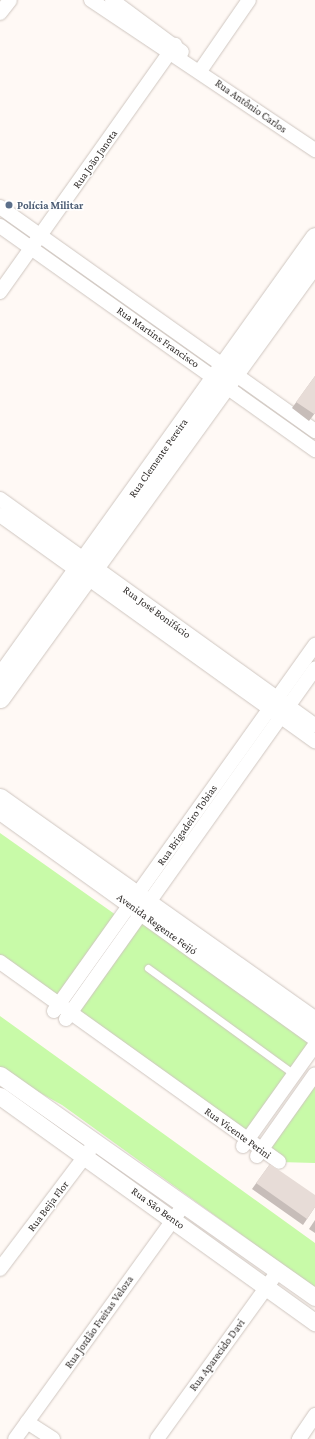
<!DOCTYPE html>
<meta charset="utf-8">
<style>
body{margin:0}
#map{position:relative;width:315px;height:1439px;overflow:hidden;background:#fff9f5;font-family:"Crimson Pro",serif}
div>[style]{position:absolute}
.green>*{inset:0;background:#c8faa8;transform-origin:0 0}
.roads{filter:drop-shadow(0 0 1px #cfc6c0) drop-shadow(0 0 1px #cfc6c0)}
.service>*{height:7px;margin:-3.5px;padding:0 3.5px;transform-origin:3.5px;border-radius:3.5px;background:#fff}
.minor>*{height:14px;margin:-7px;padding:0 7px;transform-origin:7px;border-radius:7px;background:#fff}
.tertiary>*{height:17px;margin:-8.5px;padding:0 8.5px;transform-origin:8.5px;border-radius:8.5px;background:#fff}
.secondary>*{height:19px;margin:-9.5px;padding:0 9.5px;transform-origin:9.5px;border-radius:9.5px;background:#fff}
.wall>*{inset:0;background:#c7bdb9}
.building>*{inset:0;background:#e7dcd7}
.dots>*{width:11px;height:11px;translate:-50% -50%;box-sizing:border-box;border:2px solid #fff;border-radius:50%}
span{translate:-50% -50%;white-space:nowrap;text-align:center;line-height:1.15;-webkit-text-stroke:3px #fff;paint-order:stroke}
.street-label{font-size:11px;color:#302c2a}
.service-label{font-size:11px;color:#4e5e75;font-weight:700}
.left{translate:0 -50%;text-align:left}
</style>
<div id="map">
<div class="green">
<div style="clip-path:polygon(0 833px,116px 915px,57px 997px,0 957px)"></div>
<div style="left:142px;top:913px;width:213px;height:123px;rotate:36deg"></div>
<div style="clip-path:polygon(0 1016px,315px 1243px,315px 1288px,62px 1105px,0 1071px)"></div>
<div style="clip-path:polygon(315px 1074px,315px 1163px,279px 1162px,261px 1150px)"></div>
</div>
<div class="roads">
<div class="service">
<div style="left:148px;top:968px;width:180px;rotate:36deg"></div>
</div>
<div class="minor">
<div style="left:91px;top:0;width:270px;rotate:33.8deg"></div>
<div style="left:112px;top:0;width:87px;rotate:36.6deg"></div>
<div style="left:0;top:13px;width:16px;rotate:-52deg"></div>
<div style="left:200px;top:71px;width:86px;rotate:-55.4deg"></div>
<div style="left:0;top:207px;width:387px;rotate:35.4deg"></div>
<div style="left:0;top:226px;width:387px;rotate:35.4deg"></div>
<div style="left:0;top:292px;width:303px;rotate:-54.7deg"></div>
<div style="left:0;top:499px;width:388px;rotate:35.7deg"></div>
<div style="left:0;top:515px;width:388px;rotate:35.7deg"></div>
<div style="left:0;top:962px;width:343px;rotate:35.6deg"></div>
<div style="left:54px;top:1011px;width:450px;rotate:-54.5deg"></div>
<div style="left:66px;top:1019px;width:430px;rotate:-54.6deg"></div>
<div style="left:243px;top:1146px;width:124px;rotate:-54.5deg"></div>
<div style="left:257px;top:1156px;width:100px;rotate:-54.7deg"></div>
<div style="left:0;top:1269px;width:158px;rotate:-53deg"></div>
<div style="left:27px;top:1422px;width:31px;rotate:33deg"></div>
<div style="left:15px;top:1439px;width:287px;rotate:-54.2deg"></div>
<div style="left:157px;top:1439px;width:207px;rotate:-54.2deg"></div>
<div style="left:299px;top:1439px;width:29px;rotate:-56deg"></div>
</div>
<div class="tertiary">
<div style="left:0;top:797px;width:386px;rotate:35.3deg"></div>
<div style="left:0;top:811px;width:388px;rotate:35.7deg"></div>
<div style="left:0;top:1075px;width:385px;rotate:35.2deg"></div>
<div style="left:0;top:1096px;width:388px;rotate:35.7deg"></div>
</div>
<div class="secondary">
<div style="left:0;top:677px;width:541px;rotate:-54.4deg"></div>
<div style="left:0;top:698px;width:538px;rotate:-54.15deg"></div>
</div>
</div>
<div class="wall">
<div style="clip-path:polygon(315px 376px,315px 413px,309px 421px,292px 408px)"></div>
<div style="clip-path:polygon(270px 1164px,315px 1207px,303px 1225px,252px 1189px)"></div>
<div style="clip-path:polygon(315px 1220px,315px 1233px,309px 1229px)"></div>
</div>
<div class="building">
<div style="clip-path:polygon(315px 376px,315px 413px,314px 414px,296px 402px)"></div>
<div style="clip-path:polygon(270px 1164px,315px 1195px,315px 1207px,307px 1219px,256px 1183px)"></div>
</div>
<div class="dots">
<div style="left:9px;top:205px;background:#5c6f8a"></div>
</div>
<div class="street-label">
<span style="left:251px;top:106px;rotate:35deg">Rua Antônio Carlos</span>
<span style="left:95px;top:159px;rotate:-55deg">Rua João Janota</span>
<span style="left:158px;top:337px;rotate:35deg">Rua Martins Francisco</span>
<span style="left:158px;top:458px;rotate:-55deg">Rua Clemente Pereira</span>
<span style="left:157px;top:612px;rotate:36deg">Rua José Bonifácio</span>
<span style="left:187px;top:825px;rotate:-55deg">Rua Brigadeiro Tobias</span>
<span style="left:157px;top:924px;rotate:36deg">Avenida Regente Feijó</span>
<span style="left:238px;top:1133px;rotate:36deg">Rua Vicente Perini</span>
<span style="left:48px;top:1206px;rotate:-53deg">Rua Beija Flor</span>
<span style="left:158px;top:1208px;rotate:36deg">Rua São Bento</span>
<span style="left:99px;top:1322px;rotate:-55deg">Rua Jordão Freitas Veloza</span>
<span style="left:217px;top:1355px;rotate:-54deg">Rua Aparecido Davi</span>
</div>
<div class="service-label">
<span class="left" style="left:17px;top:205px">Polícia Militar</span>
</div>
</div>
